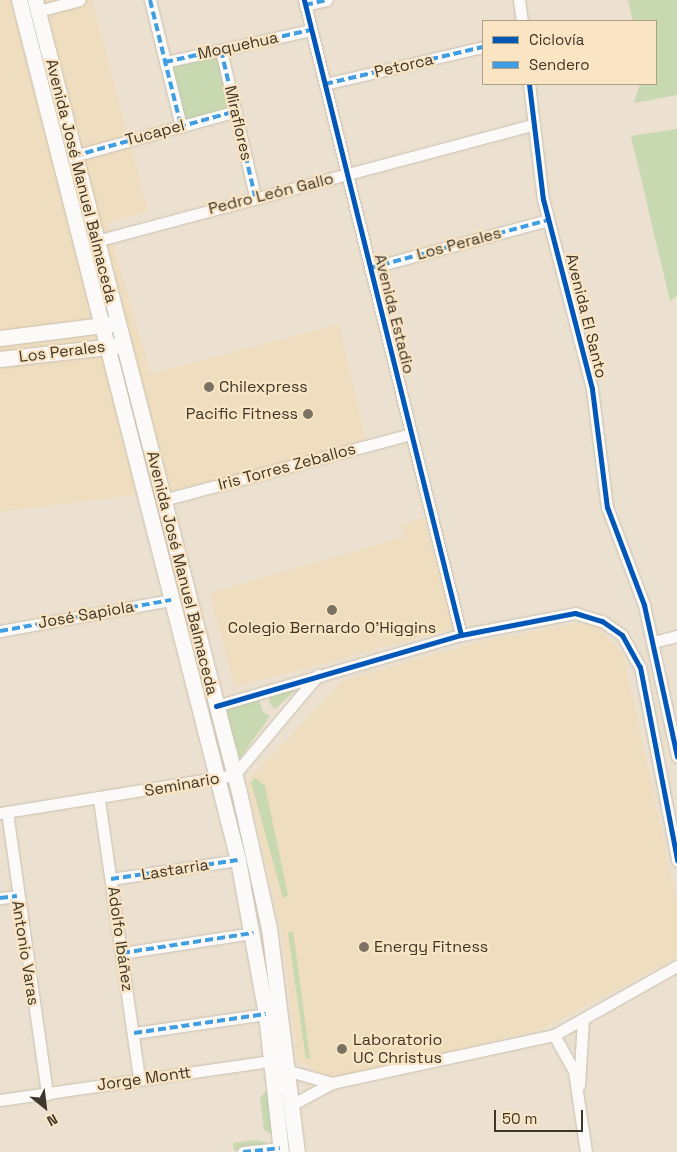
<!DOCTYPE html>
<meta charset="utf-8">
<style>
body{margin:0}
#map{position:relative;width:677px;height:1152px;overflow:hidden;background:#ece1d0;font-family:"Space Grotesk",sans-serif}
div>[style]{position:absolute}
.built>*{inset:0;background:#efddbf}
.green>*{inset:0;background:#c8d8b0;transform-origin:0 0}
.roads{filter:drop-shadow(0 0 1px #c8c0b2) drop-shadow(0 0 1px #c8c0b2)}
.minor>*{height:11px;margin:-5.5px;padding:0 5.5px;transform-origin:5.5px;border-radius:5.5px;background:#fcfaf8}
.major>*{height:15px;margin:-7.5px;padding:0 7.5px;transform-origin:7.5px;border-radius:7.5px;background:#fcfaf8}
.quiet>*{height:4px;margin-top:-2px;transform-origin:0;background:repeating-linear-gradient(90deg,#3f9ee1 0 8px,transparent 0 12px)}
.cycleway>*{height:5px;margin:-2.5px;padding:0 2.5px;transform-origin:2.5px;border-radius:2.5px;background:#0057b8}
.dots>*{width:14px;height:14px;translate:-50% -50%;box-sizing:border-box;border:2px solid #f9e4c3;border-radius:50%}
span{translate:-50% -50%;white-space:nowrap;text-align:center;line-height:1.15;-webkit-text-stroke:4.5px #f9e4c3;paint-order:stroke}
.street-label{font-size:16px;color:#3e3629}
.poi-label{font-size:16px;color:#3e3629}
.left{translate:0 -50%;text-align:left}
.right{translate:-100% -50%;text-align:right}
.legend{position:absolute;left:482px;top:20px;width:175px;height:65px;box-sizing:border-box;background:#f9e4c3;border:1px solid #ae9e85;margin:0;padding:6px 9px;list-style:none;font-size:15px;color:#3e3629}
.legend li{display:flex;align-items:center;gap:10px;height:25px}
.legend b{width:25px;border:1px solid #ae9e85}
.north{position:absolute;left:20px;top:1082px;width:50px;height:50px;-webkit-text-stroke:4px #f9e4c3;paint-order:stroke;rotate:151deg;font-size:14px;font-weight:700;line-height:20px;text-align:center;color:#3e3629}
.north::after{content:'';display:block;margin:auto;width:18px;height:22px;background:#3e3629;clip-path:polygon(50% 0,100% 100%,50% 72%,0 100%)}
.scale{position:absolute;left:494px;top:1110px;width:89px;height:22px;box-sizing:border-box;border:2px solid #3e3629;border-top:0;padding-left:6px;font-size:15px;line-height:18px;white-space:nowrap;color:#3e3629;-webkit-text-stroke:4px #f9e4c3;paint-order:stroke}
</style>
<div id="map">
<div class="built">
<div style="clip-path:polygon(0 0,92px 0,148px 211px,107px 223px,151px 374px,339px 324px,366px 440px,181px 489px,0 512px)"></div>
<div style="clip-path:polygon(424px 518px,455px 628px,235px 687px,209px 593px,404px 537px,401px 525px)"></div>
<div style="clip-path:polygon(578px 623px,596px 625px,623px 653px,677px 901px,677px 952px,673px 960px,542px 1029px,334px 1081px,297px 1060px,282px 934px,247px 781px,342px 681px,482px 641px)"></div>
</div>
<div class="green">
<div style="clip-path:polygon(628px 0,677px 0,677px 95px,634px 103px,640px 84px,656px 84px,656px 21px,633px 21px)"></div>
<div style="left:218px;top:56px;width:57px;height:49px;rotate:79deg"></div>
<div style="clip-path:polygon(677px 129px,677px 296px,670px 301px,631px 136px)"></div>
<div style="clip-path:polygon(304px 682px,275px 709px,270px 704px,269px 695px)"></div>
<div style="clip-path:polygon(258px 697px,263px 712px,270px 716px,240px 758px,224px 708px)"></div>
<div style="clip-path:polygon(255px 778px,265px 786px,288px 895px,283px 898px,251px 782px)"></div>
<div style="clip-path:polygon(293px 931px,310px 1058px,306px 1059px,288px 933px)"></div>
<div style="clip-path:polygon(270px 1088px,275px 1136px,264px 1130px,260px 1097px)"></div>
<div style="clip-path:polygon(254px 1140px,265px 1142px,266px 1148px,234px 1151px,233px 1143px)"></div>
</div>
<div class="roads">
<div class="minor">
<div style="left:150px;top:0;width:130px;rotate:76.2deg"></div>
<div style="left:304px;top:0;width:654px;rotate:76.11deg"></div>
<div style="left:519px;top:0;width:21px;rotate:82deg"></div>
<div style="left:305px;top:5px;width:22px;rotate:-13deg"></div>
<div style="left:38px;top:11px;width:43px;rotate:-14.7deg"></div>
<div style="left:221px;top:50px;width:150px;rotate:76.9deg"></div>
<div style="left:165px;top:62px;width:149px;rotate:-12.4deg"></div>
<div style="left:325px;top:84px;width:162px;rotate:-13.2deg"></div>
<div style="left:529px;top:84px;width:116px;rotate:83.1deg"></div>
<div style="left:543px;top:199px;width:196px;rotate:75.5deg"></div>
<div style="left:592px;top:389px;width:119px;rotate:82.8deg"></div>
<div style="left:607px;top:507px;width:105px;rotate:69.3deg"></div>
<div style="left:644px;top:605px;width:155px;rotate:77.7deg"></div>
<div style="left:74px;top:156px;width:168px;rotate:-15.5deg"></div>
<div style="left:96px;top:241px;width:452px;rotate:-14.9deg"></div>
<div style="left:370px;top:268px;width:184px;rotate:-15.1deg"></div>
<div style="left:163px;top:500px;width:257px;rotate:-14.9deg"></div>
<div style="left:0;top:631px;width:174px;rotate:-10.3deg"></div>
<div style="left:653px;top:642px;width:25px;rotate:-14deg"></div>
<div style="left:216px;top:706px;width:255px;rotate:-16.2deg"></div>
<div style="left:461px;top:635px;width:116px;rotate:-10.9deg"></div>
<div style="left:575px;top:613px;width:28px;rotate:17deg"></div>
<div style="left:602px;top:621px;width:24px;rotate:35deg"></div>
<div style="left:622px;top:635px;width:37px;rotate:61deg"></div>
<div style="left:640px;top:667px;width:197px;rotate:79.1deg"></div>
<div style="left:99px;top:800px;width:282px;rotate:81.8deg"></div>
<div style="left:7px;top:812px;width:285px;rotate:81.9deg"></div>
<div style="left:0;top:813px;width:237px;rotate:-9.2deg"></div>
<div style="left:234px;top:775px;width:131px;rotate:-50deg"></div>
<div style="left:111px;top:879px;width:128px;rotate:-8.5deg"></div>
<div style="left:0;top:898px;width:17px;rotate:-7deg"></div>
<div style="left:122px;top:953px;width:133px;rotate:-8.7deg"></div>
<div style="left:134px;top:1033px;width:133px;rotate:-8.2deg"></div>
<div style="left:554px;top:1035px;width:41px;rotate:60.9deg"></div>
<div style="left:574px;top:1071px;width:82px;rotate:81.6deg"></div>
<div style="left:289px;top:1071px;width:45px;rotate:15.6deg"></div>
<div style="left:579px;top:1085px;width:66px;rotate:-86.5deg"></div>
<div style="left:0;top:1100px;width:281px;rotate:-8.2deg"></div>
<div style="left:293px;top:1104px;width:44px;rotate:-28.3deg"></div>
<div style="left:332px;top:1083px;width:227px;rotate:-12.2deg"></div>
<div style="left:554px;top:1035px;width:141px;rotate:-29.3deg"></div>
<div style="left:243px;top:1152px;width:37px;rotate:-6deg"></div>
</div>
<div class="major">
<div style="left:19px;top:0;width:887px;rotate:75.71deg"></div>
<div style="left:238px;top:860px;width:157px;rotate:79.7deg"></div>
<div style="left:266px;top:1014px;width:139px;rotate:83.8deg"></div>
<div style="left:35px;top:0;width:818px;rotate:75.56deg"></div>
<div style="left:239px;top:792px;width:139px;rotate:77.6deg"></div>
<div style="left:269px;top:928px;width:226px;rotate:82.9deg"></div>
<div style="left:0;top:338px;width:112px;rotate:-7.2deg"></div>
<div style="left:0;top:359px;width:116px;rotate:-6.4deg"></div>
</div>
</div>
<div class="quiet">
<div style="left:150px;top:0;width:130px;rotate:76.2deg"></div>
<div style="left:305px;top:5px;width:22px;rotate:-13deg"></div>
<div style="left:221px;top:50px;width:150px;rotate:76.9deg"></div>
<div style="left:165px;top:62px;width:149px;rotate:-12.4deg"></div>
<div style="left:325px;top:84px;width:162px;rotate:-13.2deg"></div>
<div style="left:74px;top:156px;width:168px;rotate:-15.5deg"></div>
<div style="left:370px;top:268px;width:184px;rotate:-15.1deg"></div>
<div style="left:0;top:631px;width:174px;rotate:-10.3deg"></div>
<div style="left:111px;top:879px;width:128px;rotate:-8.5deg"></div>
<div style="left:0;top:898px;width:17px;rotate:-7deg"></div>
<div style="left:122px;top:953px;width:133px;rotate:-8.7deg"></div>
<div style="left:134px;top:1033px;width:133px;rotate:-8.2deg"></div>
<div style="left:243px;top:1152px;width:37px;rotate:-6deg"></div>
</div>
<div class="cycleway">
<div style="left:304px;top:0;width:654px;rotate:76.11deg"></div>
<div style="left:529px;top:84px;width:116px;rotate:83.1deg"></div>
<div style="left:543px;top:199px;width:196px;rotate:75.5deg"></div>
<div style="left:592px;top:389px;width:119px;rotate:82.8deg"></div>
<div style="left:607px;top:507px;width:105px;rotate:69.3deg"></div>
<div style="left:644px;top:605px;width:155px;rotate:77.7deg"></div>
<div style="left:216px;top:706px;width:255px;rotate:-16.2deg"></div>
<div style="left:461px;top:635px;width:116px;rotate:-10.9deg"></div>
<div style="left:575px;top:613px;width:28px;rotate:17deg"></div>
<div style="left:602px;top:621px;width:24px;rotate:35deg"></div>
<div style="left:622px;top:635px;width:37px;rotate:61deg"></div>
<div style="left:640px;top:667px;width:197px;rotate:79.1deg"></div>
</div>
<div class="dots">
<div style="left:209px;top:387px;background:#7b7263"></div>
<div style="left:308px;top:414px;background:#7b7263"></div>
<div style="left:332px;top:610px;background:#7b7263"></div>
<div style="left:364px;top:947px;background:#7b7263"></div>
<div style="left:342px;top:1049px;background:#7b7263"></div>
</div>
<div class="street-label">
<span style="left:238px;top:46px;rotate:-12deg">Moquehua</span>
<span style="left:404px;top:66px;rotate:-13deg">Petorca</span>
<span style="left:238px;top:123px;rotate:77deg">Miraflores</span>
<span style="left:155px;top:133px;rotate:-15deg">Tucapel</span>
<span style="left:81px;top:181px;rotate:76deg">Avenida José Manuel Balmaceda</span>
<span style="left:271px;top:194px;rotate:-14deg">Pedro León Gallo</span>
<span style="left:459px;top:244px;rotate:-15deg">Los Perales</span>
<span style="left:394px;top:314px;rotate:76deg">Avenida Estadio</span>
<span style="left:586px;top:316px;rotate:76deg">Avenida El Santo</span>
<span style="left:62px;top:352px;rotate:-7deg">Los Perales</span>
<span style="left:287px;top:467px;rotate:-15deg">Iris Torres Zeballos</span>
<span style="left:182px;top:573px;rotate:76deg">Avenida José Manuel Balmaceda</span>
<span style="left:86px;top:615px;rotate:-10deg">José Sapiola</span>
<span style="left:182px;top:785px;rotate:-10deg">Seminario</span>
<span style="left:175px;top:870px;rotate:-9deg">Lastarria</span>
<span style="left:120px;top:939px;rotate:82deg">Adolfo Ibáñez</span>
<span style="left:25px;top:953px;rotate:81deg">Antonio Varas</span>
<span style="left:144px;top:1079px;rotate:-8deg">Jorge Montt</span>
</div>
<div class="poi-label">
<span class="left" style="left:219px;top:387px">Chilexpress</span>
<span class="right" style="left:298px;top:414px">Pacific Fitness</span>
<span style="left:332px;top:628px">Colegio Bernardo O'Higgins</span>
<span class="left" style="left:374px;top:947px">Energy Fitness</span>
<span class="left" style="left:353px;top:1049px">Laboratorio<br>UC Christus</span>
</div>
<ul class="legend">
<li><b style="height:6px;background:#0057b8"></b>Ciclovía</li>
<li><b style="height:6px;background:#3f9ee1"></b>Sendero</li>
</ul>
<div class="north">N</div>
<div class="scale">50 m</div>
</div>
